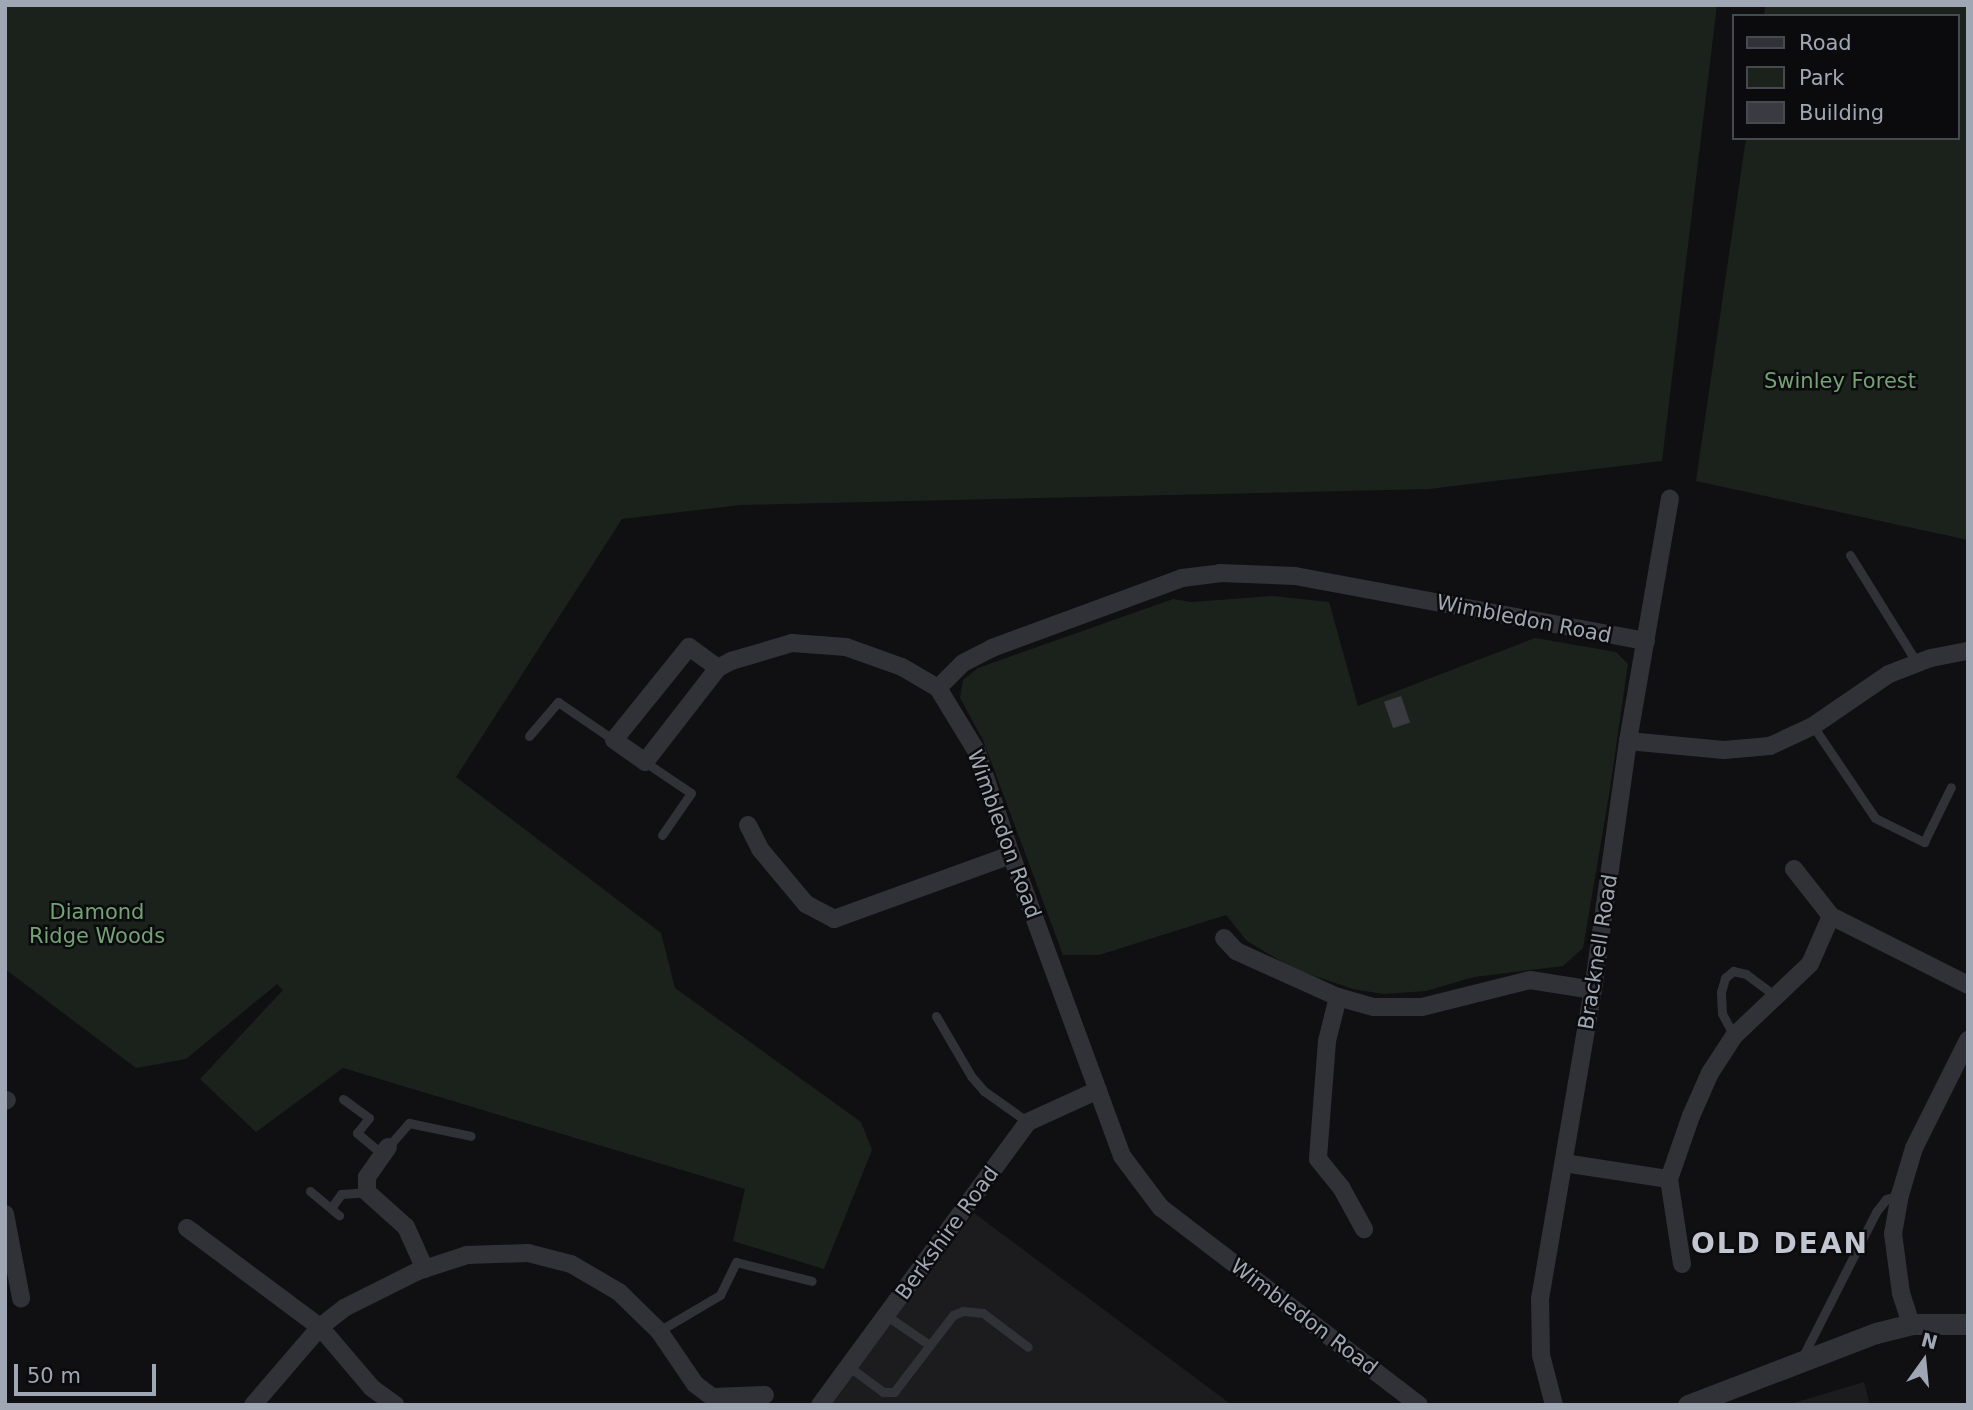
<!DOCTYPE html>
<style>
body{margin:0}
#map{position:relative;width:1973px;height:1410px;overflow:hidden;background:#101012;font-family:"DejaVu Sans",sans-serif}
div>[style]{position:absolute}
.built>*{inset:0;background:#1c1c1f}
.green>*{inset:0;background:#1a221b}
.building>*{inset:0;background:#3a3b40;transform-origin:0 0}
.service>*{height:9px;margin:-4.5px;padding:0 4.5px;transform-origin:4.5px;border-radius:4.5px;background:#313237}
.minor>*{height:18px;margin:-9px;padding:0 9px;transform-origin:9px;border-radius:9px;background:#313237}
.tertiary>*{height:21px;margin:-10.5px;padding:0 10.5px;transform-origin:10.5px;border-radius:10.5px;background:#313237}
span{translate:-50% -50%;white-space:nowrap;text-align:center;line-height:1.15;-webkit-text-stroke:5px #0b0b0d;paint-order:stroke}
.park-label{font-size:21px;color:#74a175}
.street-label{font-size:21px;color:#a0a7b4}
.district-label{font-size:28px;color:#c1c6d0;font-weight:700;letter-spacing:2px}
.frame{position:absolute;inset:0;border:7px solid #a0a7b4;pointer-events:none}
.legend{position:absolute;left:1732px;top:14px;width:228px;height:126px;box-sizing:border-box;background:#0b0b0d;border:2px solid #474950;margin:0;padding:9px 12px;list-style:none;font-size:21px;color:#a0a7b4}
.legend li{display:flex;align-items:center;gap:14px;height:35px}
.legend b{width:35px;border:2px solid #474950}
.north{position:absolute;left:1889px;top:1326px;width:70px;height:70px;-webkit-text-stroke:5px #0b0b0d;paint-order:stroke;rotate:15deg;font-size:19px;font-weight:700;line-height:28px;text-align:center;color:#a0a7b4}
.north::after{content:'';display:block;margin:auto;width:24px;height:32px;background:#a0a7b4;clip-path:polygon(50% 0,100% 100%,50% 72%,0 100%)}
.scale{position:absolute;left:14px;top:1364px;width:142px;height:32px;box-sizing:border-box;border:4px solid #a0a7b4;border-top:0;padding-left:9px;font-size:21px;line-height:24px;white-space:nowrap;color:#a0a7b4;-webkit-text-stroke:5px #0b0b0d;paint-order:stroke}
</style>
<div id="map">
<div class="built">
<div style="clip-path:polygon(974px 1213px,1232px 1405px,828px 1405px)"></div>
<div style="clip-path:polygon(1864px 1382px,1870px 1405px,1787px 1405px)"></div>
</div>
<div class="green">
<div style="clip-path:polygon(5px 5px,1717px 5px,1662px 461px,1429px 489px,740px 505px,622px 519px,456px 777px,661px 933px,675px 988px,861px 1122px,872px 1150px,824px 1269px,733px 1241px,745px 1189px,343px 1068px,256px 1132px,200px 1079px,283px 990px,277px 984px,186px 1059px,136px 1068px,5px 969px)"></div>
<div style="clip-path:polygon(1765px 5px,1968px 5px,1968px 540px,1696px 481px,1746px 138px,1957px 138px,1957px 16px,1764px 16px)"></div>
<div style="clip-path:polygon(1273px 596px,1329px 602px,1358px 706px,1535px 638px,1616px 652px,1628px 664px,1610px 789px,1583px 948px,1563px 966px,1474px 977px,1426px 991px,1383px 994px,1353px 989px,1294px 969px,1247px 941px,1226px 915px,1099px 955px,1063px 955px,983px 740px,960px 698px,963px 680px,978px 668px,1173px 599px,1192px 602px)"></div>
</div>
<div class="building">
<div style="left:1401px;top:696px;width:28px;height:18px;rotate:71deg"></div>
</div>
<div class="service">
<div style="left:1850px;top:555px;width:127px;rotate:58.2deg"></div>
<div style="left:1813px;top:726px;width:111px;rotate:56deg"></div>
<div style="left:1875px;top:818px;width:55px;rotate:26.1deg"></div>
<div style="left:1924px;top:842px;width:61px;rotate:-63.9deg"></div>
<div style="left:529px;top:736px;width:45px;rotate:-49.5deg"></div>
<div style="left:558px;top:702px;width:68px;rotate:34.2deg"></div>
<div style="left:645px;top:762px;width:55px;rotate:34deg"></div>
<div style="left:691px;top:793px;width:51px;rotate:124.6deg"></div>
<div style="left:936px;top:1016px;width:69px;rotate:59.7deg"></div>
<div style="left:971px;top:1076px;width:20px;rotate:49deg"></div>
<div style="left:984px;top:1091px;width:54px;rotate:35.2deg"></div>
<div style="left:1734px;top:1036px;width:26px;rotate:-118deg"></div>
<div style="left:1722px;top:1013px;width:21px;rotate:-93deg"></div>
<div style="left:1721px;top:992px;width:15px;rotate:-74deg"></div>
<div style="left:1725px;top:978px;width:11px;rotate:-41deg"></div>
<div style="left:1733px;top:971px;width:13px;rotate:13deg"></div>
<div style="left:1746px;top:974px;width:39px;rotate:37deg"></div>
<div style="left:343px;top:1099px;width:32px;rotate:36deg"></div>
<div style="left:369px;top:1118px;width:19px;rotate:129deg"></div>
<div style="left:357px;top:1133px;width:33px;rotate:40deg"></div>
<div style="left:388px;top:1147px;width:32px;rotate:-49deg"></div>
<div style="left:409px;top:1123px;width:63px;rotate:11.8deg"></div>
<div style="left:310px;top:1191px;width:38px;rotate:40deg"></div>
<div style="left:331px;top:1208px;width:17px;rotate:-54deg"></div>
<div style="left:341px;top:1194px;width:26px;rotate:-4deg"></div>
<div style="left:887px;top:1316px;width:50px;rotate:34.3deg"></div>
<div style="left:659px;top:1331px;width:71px;rotate:-30.5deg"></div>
<div style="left:720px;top:1295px;width:37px;rotate:-64deg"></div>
<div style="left:736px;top:1262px;width:78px;rotate:14deg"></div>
<div style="left:1802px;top:1358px;width:164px;rotate:-63.1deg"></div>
<div style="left:1876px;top:1212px;width:16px;rotate:-52deg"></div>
<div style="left:1886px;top:1199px;width:15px;rotate:-16deg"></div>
<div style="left:848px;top:1366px;width:44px;rotate:36.6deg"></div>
<div style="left:883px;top:1392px;width:11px"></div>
<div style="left:894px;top:1392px;width:97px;rotate:-52.5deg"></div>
<div style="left:953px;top:1315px;width:11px;rotate:-22deg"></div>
<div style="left:963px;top:1311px;width:20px;rotate:6deg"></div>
<div style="left:983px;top:1313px;width:56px;rotate:37.1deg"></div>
</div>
<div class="minor">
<div style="left:718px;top:668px;width:36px;rotate:-144deg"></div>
<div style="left:689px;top:647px;width:119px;rotate:128.9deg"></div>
<div style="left:614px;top:740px;width:38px;rotate:35deg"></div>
<div style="left:645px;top:762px;width:119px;rotate:-52.2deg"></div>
<div style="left:718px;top:668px;width:15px;rotate:-28deg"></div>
<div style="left:731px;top:661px;width:64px;rotate:-16.4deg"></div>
<div style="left:792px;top:643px;width:54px;rotate:4.2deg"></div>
<div style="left:846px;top:647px;width:59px;rotate:19.7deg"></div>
<div style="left:902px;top:667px;width:42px;rotate:30.3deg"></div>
<div style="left:1628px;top:741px;width:96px;rotate:5.4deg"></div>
<div style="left:1724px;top:750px;width:46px;rotate:-5deg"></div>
<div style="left:1770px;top:746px;width:47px;rotate:-24.9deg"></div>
<div style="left:1813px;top:726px;width:92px;rotate:-34.4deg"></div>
<div style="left:1889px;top:674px;width:45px;rotate:-20.9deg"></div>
<div style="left:1931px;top:658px;width:38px;rotate:-11deg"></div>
<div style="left:748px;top:825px;width:27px;rotate:63deg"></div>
<div style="left:760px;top:849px;width:72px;rotate:50.1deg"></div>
<div style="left:806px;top:904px;width:32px;rotate:28deg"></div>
<div style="left:834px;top:919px;width:188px;rotate:-19.9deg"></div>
<div style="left:1794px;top:869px;width:60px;rotate:51.8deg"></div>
<div style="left:1831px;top:916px;width:153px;rotate:26.7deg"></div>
<div style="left:1224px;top:938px;width:18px;rotate:47deg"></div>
<div style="left:1236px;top:951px;width:112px;rotate:24.3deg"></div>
<div style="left:1338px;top:997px;width:37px;rotate:16deg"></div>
<div style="left:1374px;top:1007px;width:48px"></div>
<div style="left:1422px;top:1007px;width:111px;rotate:-14deg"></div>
<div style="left:1530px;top:980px;width:64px;rotate:9deg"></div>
<div style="left:1338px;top:997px;width:45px;rotate:104deg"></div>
<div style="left:1327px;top:1041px;width:118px;rotate:94.4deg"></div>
<div style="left:1318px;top:1159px;width:38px;rotate:51deg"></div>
<div style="left:1342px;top:1189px;width:46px;rotate:61.2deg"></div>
<div style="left:5px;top:1101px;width:2px;rotate:-27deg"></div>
<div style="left:388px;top:1147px;width:37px;rotate:125deg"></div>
<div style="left:367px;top:1177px;width:15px;rotate:90deg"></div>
<div style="left:367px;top:1192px;width:52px;rotate:41.9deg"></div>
<div style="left:406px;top:1227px;width:46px;rotate:65.7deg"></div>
<div style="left:1564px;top:1163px;width:106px;rotate:8.7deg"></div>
<div style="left:5px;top:1214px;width:86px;rotate:79.2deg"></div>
<div style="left:187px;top:1228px;width:166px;rotate:36.7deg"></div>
<div style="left:320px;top:1327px;width:80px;rotate:49.6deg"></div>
<div style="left:372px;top:1388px;width:29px;rotate:36deg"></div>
<div style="left:1682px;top:1264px;width:86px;rotate:-98.7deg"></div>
<div style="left:1669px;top:1179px;width:67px;rotate:-70.8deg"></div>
<div style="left:1691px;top:1116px;width:47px;rotate:-66.2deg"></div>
<div style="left:1710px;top:1073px;width:44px;rotate:-57deg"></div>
<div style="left:1734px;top:1036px;width:105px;rotate:-43.5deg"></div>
<div style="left:1810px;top:964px;width:52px;rotate:-66.4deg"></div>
<div style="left:1911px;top:1324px;width:33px;rotate:-108deg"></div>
<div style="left:1901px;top:1293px;width:60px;rotate:-97.7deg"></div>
<div style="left:1893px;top:1234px;width:40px;rotate:-80deg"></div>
<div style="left:1900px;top:1195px;width:49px;rotate:-73.4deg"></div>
<div style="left:1914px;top:1148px;width:121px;rotate:-63.4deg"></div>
<div style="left:713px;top:1397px;width:52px;rotate:-2.2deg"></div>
<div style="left:253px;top:1405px;width:103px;rotate:-49.3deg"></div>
<div style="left:320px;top:1327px;width:31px;rotate:-38deg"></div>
<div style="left:344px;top:1308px;width:83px;rotate:-26.6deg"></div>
<div style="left:418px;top:1271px;width:52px;rotate:-18.1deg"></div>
<div style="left:467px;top:1255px;width:61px;rotate:-1.9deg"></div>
<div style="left:528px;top:1253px;width:44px;rotate:14.3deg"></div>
<div style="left:571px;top:1264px;width:56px;rotate:30.3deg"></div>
<div style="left:619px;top:1292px;width:56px;rotate:44.3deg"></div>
<div style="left:659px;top:1331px;width:64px;rotate:55.8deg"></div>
<div style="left:695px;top:1384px;width:35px;rotate:37deg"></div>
<div style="left:820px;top:1405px;width:351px;rotate:-53.7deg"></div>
<div style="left:1028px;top:1122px;width:77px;rotate:-24.6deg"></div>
<div style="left:1419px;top:1405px;width:325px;rotate:-142.6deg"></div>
<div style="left:1161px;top:1208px;width:65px;rotate:-126.9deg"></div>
<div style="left:1122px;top:1156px;width:321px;rotate:-110.2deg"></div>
<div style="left:1011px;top:855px;width:108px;rotate:-108.3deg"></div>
<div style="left:977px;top:752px;width:75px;rotate:-121.4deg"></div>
<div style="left:938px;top:688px;width:35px;rotate:-45deg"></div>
<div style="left:963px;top:663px;width:33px;rotate:-27deg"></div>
<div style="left:992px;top:648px;width:202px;rotate:-20.2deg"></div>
<div style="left:1182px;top:578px;width:38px;rotate:-7deg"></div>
<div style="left:1220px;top:573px;width:75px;rotate:2.3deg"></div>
<div style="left:1295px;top:576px;width:357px;rotate:10.5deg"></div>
<div style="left:1554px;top:1405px;width:52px;rotate:-104.6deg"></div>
<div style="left:1541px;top:1355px;width:56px;rotate:-91deg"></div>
<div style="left:1540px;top:1299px;width:314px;rotate:-80.3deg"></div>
<div style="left:1593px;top:990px;width:251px;rotate:-82deg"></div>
<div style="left:1628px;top:741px;width:246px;rotate:-80.2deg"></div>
</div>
<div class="tertiary">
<div style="left:1688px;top:1405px;width:201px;rotate:-21deg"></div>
<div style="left:1876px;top:1333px;width:36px;rotate:-14deg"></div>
<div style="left:1911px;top:1324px;width:57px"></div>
</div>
<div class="park-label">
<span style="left:1840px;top:381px">Swinley Forest</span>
<span style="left:97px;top:924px">Diamond<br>Ridge Woods</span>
</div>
<div class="street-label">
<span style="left:1524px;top:619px;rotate:11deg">Wimbledon Road</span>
<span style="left:1004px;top:834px;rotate:70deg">Wimbledon Road</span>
<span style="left:1598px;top:952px;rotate:-81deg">Bracknell Road</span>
<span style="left:947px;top:1233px;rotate:-54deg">Berkshire Road</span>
<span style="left:1304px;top:1317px;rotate:37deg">Wimbledon Road</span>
</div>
<div class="district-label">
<span style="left:1780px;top:1244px">OLD DEAN</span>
</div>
<div class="frame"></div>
<ul class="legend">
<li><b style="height:9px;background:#313237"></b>Road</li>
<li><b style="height:19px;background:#1a221b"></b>Park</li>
<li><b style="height:19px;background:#3a3b40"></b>Building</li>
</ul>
<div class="north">N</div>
<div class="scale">50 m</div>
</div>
